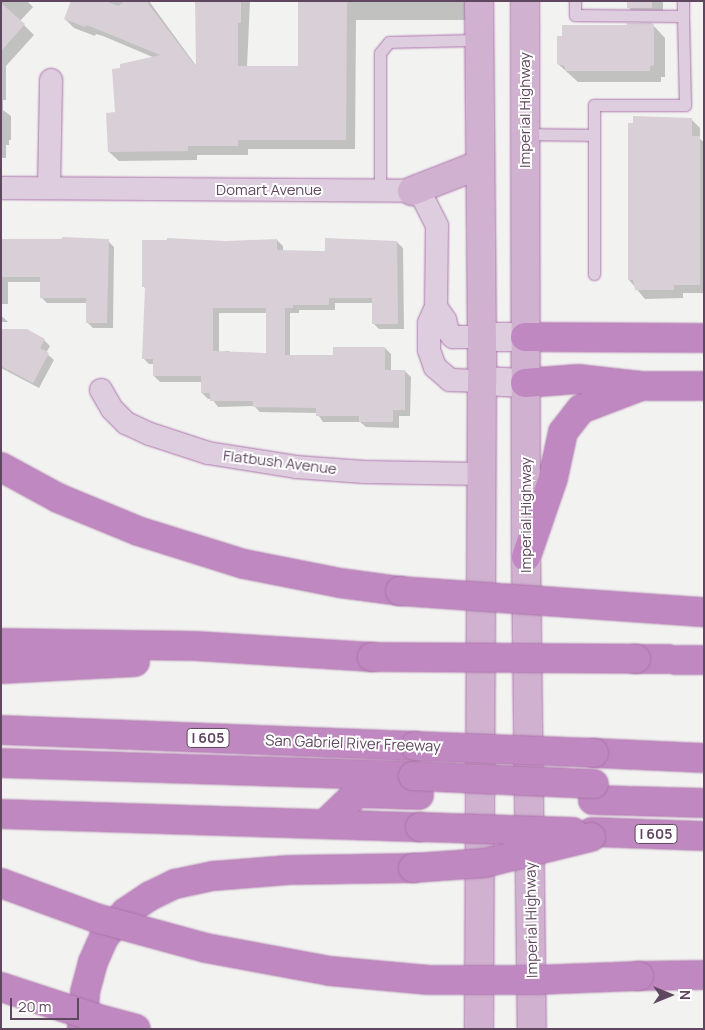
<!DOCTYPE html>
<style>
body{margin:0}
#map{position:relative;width:705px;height:1030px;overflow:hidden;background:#f2f3f1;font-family:Manrope,sans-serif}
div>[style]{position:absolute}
.shadow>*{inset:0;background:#0003}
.building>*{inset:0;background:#d9d0d7;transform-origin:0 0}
.roads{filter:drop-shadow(0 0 1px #ac73ab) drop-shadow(0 0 1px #ac73ab)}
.service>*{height:11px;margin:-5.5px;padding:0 5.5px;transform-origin:5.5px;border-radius:5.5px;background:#ddcdde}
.minor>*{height:22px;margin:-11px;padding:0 11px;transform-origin:11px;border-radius:11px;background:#ddcdde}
.tertiary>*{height:28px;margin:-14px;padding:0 14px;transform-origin:14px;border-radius:14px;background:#ddcdde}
.primary>*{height:28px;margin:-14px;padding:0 14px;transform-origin:14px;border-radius:14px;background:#d0b1d0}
.motorway>*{height:28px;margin:-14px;padding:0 14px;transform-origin:14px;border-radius:14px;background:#c088c0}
.bridges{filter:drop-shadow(0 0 1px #ac73ab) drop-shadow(0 0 1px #ac73ab)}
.motorway-bridge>*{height:28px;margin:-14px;padding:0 14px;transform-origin:14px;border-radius:14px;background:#c088c0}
span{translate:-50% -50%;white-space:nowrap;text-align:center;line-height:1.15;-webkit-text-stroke:4px #fff;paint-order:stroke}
.shield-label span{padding:1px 4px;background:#fff;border:1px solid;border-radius:4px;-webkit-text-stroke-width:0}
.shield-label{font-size:14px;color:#5f485f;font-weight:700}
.street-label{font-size:15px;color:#5f485f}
.frame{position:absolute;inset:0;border:2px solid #5f485f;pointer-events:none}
.north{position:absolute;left:645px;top:970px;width:50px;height:50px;-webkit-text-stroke:4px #fff;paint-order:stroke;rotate:90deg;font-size:14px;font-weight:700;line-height:20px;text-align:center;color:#5f485f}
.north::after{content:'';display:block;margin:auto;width:18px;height:22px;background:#5f485f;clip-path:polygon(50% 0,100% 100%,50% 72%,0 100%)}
.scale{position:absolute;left:10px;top:998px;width:69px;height:22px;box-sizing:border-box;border:2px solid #5f485f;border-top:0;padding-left:6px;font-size:15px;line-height:18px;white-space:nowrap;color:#5f485f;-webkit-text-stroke:4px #fff;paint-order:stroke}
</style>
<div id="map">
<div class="shadow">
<div style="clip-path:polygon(1px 1px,27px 1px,33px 7px,20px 21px,34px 35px,6px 66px,6px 100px,3px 100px,3px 110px,11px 116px,11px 140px,9px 140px,9px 145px,6px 145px,6px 158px,1px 158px)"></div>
<div style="clip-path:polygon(71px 1px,149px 1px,197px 67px,197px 1px,250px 1px,247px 67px,299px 67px,299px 1px,466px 1px,466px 20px,356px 20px,355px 149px,248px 149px,248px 155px,197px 155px,197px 160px,119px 161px,109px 152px,122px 69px,155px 58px,103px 36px,96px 34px,95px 36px,74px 28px,65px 19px)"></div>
<div style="clip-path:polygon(628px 1px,663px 1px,663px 19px,640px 19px,628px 7px)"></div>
<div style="clip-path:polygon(652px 24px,665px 38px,665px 77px,661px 77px,661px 82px,578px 82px,558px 64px)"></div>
<div style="clip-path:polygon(692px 120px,700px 128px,700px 139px,704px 142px,704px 293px,683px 293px,683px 298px,645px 299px,629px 280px)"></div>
<div style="clip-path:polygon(1px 240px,108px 241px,114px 247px,113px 328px,93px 328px,87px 322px,87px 303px,47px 303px,41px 297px,41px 282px,8px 282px,8px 304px,1px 304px)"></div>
<div style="clip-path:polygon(evenodd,277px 240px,283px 246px,283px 251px,326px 252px,397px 242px,403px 248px,404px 329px,379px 329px,373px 323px,373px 303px,335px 303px,335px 310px,299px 310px,299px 313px,290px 313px,290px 357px,334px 357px,385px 348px,391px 354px,391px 371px,405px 371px,411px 377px,410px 416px,399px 416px,399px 428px,366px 427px,360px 422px,323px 422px,317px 413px,260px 412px,254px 406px,218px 407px,212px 399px,208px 399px,202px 393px,202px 382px,160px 382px,154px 376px,154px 364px,149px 364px,143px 358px,146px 289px,143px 286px,225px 242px,277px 240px,219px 313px,267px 313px,267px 354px,232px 354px,229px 351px,219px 352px,219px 313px)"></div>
<div style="clip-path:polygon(1px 316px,4px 318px,8px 322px,1px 322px)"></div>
<div style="clip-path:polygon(44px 340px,50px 346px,46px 353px,54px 360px,39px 388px,1px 368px,1px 345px)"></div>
</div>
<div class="building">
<div style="clip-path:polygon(71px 1px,106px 1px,118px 6px,125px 1px,146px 1px,196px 67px,195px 1px,241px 1px,241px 23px,238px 23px,238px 66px,298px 66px,298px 1px,347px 1px,346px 140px,238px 140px,238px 146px,188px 146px,188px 151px,108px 152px,106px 113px,115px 112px,112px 69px,120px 68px,120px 64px,160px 55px,92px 27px,86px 25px,85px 27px,64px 19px)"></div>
<div style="left:627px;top:1px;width:25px;height:7px"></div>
<div style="clip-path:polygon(1px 3px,25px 24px,1px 51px)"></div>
<div style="clip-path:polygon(627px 23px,652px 23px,654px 25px,654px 65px,650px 66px,650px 71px,565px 71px,565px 66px,557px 64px,557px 36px,562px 36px,562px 25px,627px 25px)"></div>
<div style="clip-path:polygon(633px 116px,692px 118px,692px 136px,700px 136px,700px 285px,674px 285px,674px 290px,635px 290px,633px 280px,628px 280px,628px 123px,633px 123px)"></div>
<div style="clip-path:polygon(63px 237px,109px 239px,107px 323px,86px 323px,86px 298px,40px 298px,40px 277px,1px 277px,1px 239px,61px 239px)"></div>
<div style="clip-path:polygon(evenodd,167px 238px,225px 241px,277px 239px,277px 250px,325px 251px,325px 238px,397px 241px,398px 324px,372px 324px,372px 298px,329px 298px,329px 305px,293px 305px,293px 308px,285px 308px,285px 355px,333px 355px,333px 347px,385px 347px,385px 370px,405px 370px,405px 410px,393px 410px,393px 422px,359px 422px,359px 416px,316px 416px,316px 408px,253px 407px,253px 401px,210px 401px,210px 393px,201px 393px,201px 376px,153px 376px,153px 359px,142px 359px,145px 287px,142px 287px,142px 240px,167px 240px,167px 238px,213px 308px,266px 308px,266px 353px,213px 351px,213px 308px)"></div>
<div style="clip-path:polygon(1px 329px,27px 329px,45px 339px,40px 348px,49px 353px,33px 383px,1px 366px)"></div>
</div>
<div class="roads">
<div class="service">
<div style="left:575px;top:1px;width:14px;rotate:90deg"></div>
<div style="left:575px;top:15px;width:108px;rotate:0.5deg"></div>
<div style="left:683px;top:16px;width:89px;rotate:88.7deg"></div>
<div style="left:685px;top:105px;width:91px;rotate:180deg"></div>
<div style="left:594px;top:105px;width:169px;rotate:90deg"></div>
<div style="left:683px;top:1px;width:15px;rotate:90deg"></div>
<div style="left:525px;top:134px;width:69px;rotate:0.8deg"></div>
<div style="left:380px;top:191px;width:138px;rotate:-90deg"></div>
<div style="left:380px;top:53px;width:14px;rotate:-51deg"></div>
<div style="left:389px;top:42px;width:90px;rotate:-1.3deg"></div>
</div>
<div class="minor">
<div style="left:1px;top:188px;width:411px;rotate:0.4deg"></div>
<div style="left:412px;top:191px;width:13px;rotate:32deg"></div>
<div style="left:423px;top:198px;width:31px;rotate:63deg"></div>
<div style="left:437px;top:226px;width:81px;rotate:90.7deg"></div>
<div style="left:436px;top:307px;width:17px;rotate:114deg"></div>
<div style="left:429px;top:323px;width:27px;rotate:90deg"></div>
<div style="left:429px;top:350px;width:18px;rotate:71deg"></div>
<div style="left:435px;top:367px;width:20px;rotate:41deg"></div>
<div style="left:450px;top:380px;width:32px;rotate:2deg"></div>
<div style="left:49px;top:188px;width:108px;rotate:-88.9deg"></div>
<div style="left:436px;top:307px;width:16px;rotate:55deg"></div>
<div style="left:445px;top:320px;width:11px;rotate:75deg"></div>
<div style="left:448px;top:331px;width:8px;rotate:50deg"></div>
<div style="left:453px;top:337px;width:27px"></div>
<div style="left:101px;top:390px;width:22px;rotate:60deg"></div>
<div style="left:112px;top:409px;width:20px;rotate:45deg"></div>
<div style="left:126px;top:423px;width:26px;rotate:25deg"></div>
<div style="left:150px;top:434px;width:61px;rotate:18.1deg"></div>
<div style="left:208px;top:453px;width:89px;rotate:9deg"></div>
<div style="left:296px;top:467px;width:68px;rotate:4.2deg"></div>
<div style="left:364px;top:472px;width:117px;rotate:1deg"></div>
</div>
<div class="tertiary">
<div style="left:480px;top:337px;width:45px"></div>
<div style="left:482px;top:381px;width:43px;rotate:2.7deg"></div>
</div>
<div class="primary">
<div style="left:479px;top:1px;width:380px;rotate:89.5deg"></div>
<div style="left:482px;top:381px;width:648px;rotate:90.27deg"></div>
<div style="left:525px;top:1px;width:556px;rotate:89.9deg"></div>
<div style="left:526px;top:557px;width:472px;rotate:89.3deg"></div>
<div style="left:412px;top:191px;width:72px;rotate:-21.2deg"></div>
</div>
<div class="motorway">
<div style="left:525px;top:337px;width:179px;rotate:0.3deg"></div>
<div style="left:525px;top:383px;width:53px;rotate:-4.3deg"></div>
<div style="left:578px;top:379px;width:63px;rotate:6.3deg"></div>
<div style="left:641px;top:386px;width:63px"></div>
<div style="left:1px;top:467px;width:65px;rotate:28.5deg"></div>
<div style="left:58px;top:498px;width:87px;rotate:22.4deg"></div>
<div style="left:138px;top:531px;width:111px;rotate:17.3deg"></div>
<div style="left:244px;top:564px;width:98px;rotate:11.2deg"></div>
<div style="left:340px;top:583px;width:61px;rotate:7.6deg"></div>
<div style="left:526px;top:557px;width:83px;rotate:-71.1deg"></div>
<div style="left:553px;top:478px;width:47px;rotate:-77.7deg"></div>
<div style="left:563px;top:432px;width:29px;rotate:-52deg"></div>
<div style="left:581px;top:409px;width:64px;rotate:-21deg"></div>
<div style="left:1px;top:643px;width:195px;rotate:0.9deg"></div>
<div style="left:196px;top:646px;width:176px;rotate:3.6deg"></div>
<div style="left:636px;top:659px;width:68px;rotate:0.8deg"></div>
<div style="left:1px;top:669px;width:134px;rotate:-3deg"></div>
<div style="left:1px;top:730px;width:414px;rotate:2.2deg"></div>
<div style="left:594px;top:753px;width:110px;rotate:2.6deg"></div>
<div style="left:1px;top:763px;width:412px;rotate:1.8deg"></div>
<div style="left:593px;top:800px;width:111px;rotate:1.5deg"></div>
<div style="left:1px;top:814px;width:419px;rotate:1.8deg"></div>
<div style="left:325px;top:824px;width:45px;rotate:-44.1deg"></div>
<div style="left:357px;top:793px;width:62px;rotate:1.8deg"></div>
<div style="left:592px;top:832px;width:112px;rotate:2deg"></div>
<div style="left:639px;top:976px;width:65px;rotate:-0.9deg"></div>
<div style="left:82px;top:1029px;width:37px;rotate:-85deg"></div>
<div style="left:85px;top:992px;width:31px;rotate:-75deg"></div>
<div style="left:93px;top:962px;width:27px;rotate:-66deg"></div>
<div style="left:104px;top:937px;width:33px;rotate:-49deg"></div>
<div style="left:126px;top:912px;width:29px;rotate:-34deg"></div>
<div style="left:150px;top:896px;width:28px;rotate:-26deg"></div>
<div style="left:175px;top:884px;width:39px;rotate:-12deg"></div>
<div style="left:213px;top:876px;width:76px;rotate:-4.5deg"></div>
<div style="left:289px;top:870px;width:124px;rotate:-0.9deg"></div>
</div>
</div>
<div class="bridges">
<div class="motorway-bridge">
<div style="left:400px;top:591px;width:305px;rotate:4deg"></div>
<div style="left:372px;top:657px;width:264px;rotate:0.4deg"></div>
<div style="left:415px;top:746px;width:179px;rotate:2.2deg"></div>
<div style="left:413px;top:776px;width:181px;rotate:2.5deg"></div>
<div style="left:420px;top:827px;width:153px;rotate:1.9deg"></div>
<div style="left:413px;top:868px;width:72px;rotate:-4deg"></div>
<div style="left:485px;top:863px;width:109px;rotate:-13.8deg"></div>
<div style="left:1px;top:883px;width:101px;rotate:20.2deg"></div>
<div style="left:96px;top:918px;width:114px;rotate:15.3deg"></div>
<div style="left:206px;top:948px;width:126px;rotate:10.5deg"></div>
<div style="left:330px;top:971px;width:99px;rotate:5.2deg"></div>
<div style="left:429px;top:980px;width:105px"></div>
<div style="left:534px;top:980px;width:105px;rotate:-2.2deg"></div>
<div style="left:1px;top:987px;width:103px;rotate:18.1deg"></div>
<div style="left:99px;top:1019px;width:38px;rotate:15deg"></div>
</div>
</div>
<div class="shield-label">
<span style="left:208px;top:738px">I 605</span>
<span style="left:656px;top:834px">I 605</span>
</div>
<div class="street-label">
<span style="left:525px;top:110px;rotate:-90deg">Imperial Highway</span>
<span style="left:269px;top:190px">Domart Avenue</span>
<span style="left:280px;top:462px;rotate:7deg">Flatbush Avenue</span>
<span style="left:526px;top:515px;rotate:-90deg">Imperial Highway</span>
<span style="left:353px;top:743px;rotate:2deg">San Gabriel River Freeway</span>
<span style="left:531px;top:920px;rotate:-91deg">Imperial Highway</span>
</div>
<div class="frame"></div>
<div class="north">N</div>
<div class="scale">20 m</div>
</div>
